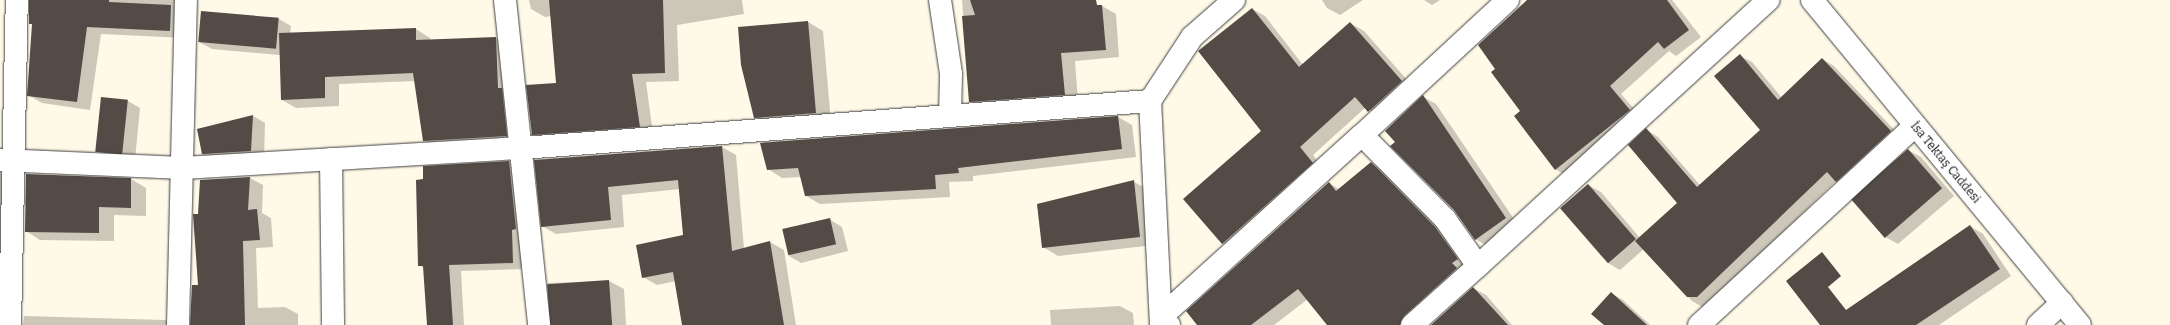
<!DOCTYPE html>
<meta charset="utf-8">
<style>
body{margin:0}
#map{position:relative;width:2170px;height:325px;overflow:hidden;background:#fff9e8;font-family:Bitter,serif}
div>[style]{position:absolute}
.shadow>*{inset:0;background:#0003}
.building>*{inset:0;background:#544a46;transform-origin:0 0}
.roads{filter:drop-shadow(0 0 1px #3e3e3e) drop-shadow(0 0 1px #3e3e3e)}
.minor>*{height:22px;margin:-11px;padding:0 11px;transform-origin:11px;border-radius:11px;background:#fff}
span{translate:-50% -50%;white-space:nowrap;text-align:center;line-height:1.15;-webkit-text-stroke:4px #fff;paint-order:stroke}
.street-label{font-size:12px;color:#0b0b0b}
</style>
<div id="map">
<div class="shadow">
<div style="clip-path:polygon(30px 0,189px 0,186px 38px,101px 34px,90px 110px,42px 103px,28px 95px,33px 25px,30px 23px)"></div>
<div style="clip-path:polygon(529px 0,742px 0,744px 14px,677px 25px,679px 81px,646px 82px,653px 134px,547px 142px,533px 134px,558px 83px,551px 16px,545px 17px,531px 9px)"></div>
<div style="clip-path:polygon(962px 0,1020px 0,1102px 6px,1116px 14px,1119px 57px,1075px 61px,1078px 102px,984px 109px,970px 101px)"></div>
<div style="clip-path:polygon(1322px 0,1363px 0,1340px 15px,1327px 8px)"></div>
<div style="clip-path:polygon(1424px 0,1440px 0,1432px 5px)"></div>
<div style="clip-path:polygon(1530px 0,1672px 0,1701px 37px,1676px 56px,1669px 51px,1621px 94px,1641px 117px,1567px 176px,1555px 169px,1497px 69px)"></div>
<div style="clip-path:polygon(1252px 9px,1265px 16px,1303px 65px,1350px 23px,1364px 31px,1415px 89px,1382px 119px,1366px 107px,1313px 155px,1325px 171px,1236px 251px,1223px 244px,1185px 199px,1263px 131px)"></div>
<div style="clip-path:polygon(279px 19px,291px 26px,290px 34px,416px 29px,430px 38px,430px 41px,496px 38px,510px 46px,521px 144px,438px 149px,424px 141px,415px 81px,339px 84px,339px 106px,296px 108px,282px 100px,280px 55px,212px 49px,199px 42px)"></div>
<div style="clip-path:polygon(808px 22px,823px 31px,831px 122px,770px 126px,755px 117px)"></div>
<div style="clip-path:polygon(1740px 56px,1752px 62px,1782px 98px,1822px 59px,1834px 66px,1902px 138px,1848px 188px,1836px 181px,1704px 308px,1692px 301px,1644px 249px,1620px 270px,1608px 263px,1588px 185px,1601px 192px,1640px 238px,1678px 203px,1647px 130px,1658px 137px,1700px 185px,1761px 130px)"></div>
<div style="clip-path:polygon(1423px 97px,1436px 104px,1518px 225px,1488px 246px,1475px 239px,1455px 210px)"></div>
<div style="clip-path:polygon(128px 101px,140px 108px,135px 159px,108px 158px,96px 151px)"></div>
<div style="clip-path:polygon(253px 116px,265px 123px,264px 158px,215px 161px,202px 154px,198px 129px)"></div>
<div style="clip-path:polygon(1118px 117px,1132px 125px,1136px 157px,973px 176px,973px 181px,949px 182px,950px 197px,820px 204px,806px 196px,801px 177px,782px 178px,768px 169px)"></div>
<div style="clip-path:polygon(722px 147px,736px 155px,744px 249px,770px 242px,784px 250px,796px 325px,683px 325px,676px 281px,657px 285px,643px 277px,684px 235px,680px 189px,622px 195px,624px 227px,556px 234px,542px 226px,535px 161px)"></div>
<div style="clip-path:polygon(1908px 150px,1921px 157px,1954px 196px,1898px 244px,1885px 237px)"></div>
<div style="clip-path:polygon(509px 162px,521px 169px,525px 269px,461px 271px,464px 325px,428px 325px,424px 268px,419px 265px)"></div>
<div style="clip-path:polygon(1371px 163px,1384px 171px,1448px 235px,1470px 266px,1396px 325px,1329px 325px,1308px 299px,1274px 325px,1199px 325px,1329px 183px,1339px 189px)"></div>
<div style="clip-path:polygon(0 173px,15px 182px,3px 266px,0 266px)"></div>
<div style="clip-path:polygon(27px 175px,131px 179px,146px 188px,146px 216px,114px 215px,114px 241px,40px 240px,26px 231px)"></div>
<div style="clip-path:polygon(250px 178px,263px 185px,262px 213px,271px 218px,273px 247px,256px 248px,258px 308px,285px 307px,298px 314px,298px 325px,192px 325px,199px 285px,199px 215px)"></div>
<div style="clip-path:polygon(1134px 182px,1149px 190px,1154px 245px,1058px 256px,1043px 247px)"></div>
<div style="clip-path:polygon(829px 219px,842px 227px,848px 251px,801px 263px,789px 256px)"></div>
<div style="clip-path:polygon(1970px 226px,1983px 234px,2011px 276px,1939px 325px,1864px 325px)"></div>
<div style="clip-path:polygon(609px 281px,624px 289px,626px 325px,552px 325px,548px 283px)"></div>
<div style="clip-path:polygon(1473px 288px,1486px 295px,1512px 325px,1432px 325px)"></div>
<div style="clip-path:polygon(1611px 293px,1623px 300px,1650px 325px,1605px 325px)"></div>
<div style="clip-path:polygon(1120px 306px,1133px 313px,1134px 325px,1051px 325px,1050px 310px)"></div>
<div style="clip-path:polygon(24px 316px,165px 320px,175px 325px,23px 325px)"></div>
</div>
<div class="building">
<div style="clip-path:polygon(29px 0,109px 0,109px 2px,171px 5px,170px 31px,87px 27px,77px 102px,27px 96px,32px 24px,29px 24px)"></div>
<div style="clip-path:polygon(549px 0,663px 0,665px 73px,632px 74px,640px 127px,532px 135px,526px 85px,556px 83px)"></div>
<div style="clip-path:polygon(970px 0,1096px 0,1097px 5px,1102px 5px,1106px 50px,1061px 53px,1065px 95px,969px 102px,962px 16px,975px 15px)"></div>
<div style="clip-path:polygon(1527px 0,1667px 0,1689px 30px,1664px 49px,1658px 42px,1610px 86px,1630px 110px,1555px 170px,1514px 116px,1520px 111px,1491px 72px,1495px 69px,1478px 45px)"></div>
<div style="clip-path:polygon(1252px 8px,1299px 67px,1350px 22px,1402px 81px,1368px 112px,1355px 97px,1300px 147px,1313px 163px,1222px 244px,1183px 199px,1261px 131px,1198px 51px)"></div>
<div style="left:201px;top:11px;width:78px;height:31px;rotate:5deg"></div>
<div style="clip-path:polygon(808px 21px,816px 113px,754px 118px,741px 65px,738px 27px)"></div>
<div style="clip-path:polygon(416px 28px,416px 40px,496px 37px,498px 88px,502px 88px,507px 136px,423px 141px,413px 73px,325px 77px,325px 98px,281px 100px,279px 33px)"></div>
<div style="clip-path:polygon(1740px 54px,1778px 100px,1822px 58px,1891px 131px,1836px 182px,1827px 172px,1697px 297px,1687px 297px,1635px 241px,1677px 203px,1628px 145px,1646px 128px,1697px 187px,1760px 130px,1714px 76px)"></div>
<div style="clip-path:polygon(1423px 95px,1506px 218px,1475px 240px,1454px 210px,1390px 146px,1395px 142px,1385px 131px)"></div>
<div style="left:101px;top:97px;width:27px;height:55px;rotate:6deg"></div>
<div style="clip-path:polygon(253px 115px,251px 151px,202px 154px,197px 129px)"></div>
<div style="clip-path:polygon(1118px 116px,1122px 149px,958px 168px,959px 173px,935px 175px,936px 189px,805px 196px,798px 168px,767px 170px,760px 143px)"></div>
<div style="clip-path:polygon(722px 146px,732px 251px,770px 241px,784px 325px,682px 325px,673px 272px,642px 278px,636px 245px,683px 235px,678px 180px,608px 187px,611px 220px,541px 227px,534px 160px)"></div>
<div style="left:1908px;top:149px;width:52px;height:76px;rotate:49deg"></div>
<div style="clip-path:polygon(509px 161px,516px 229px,512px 230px,513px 263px,449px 265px,453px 325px,427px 325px,423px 266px,418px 266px,416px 180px,423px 179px,423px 166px)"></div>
<div style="clip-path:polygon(1371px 162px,1435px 227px,1458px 259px,1452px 263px,1457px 268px,1404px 316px,1400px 325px,1327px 325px,1298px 289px,1251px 325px,1197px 325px,1186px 311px,1329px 182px,1336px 191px)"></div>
<div style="clip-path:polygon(26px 174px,131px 178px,131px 208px,99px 207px,99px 233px,25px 232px)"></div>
<div style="clip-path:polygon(250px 177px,248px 210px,257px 209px,260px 240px,243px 241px,245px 325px,190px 325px,192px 285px,198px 285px,193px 214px,198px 214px,200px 180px)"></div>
<div style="clip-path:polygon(1134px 180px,1140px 237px,1042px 248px,1037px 204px)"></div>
<div style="left:1588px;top:184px;width:73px;height:37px;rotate:49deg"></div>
<div style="left:830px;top:218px;width:27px;height:49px;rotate:77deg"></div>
<div style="clip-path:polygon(1970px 225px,2000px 269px,1916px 325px,1820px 325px,1786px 281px,1822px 252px,1841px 276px,1828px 287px,1846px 310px)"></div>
<div style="left:609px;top:280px;width:45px;height:62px;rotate:86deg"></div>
<div style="clip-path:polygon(1473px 287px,1508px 325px,1431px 325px)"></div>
<div style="clip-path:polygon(1611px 292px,1647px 325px,1604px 325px,1591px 314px)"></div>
</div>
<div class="roads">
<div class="minor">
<div style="left:505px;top:0;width:327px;rotate:84deg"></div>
<div style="left:940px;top:0;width:75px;rotate:81.5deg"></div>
<div style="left:951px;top:74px;width:42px;rotate:91.4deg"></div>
<div style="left:1812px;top:0;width:421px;rotate:50.5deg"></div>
<div style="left:1362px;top:135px;width:199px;rotate:-42.8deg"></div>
<div style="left:331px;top:159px;width:166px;rotate:89.3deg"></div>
<div style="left:0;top:160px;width:183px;rotate:2.5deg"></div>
<div style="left:183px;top:168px;width:340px;rotate:-3.4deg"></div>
<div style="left:522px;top:148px;width:630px;rotate:-4.28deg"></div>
<div style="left:10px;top:325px;width:325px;rotate:-88.8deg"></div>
<div style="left:178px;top:325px;width:325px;rotate:-88.6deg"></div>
<div style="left:1161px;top:325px;width:224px;rotate:-92.8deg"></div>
<div style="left:1150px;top:101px;width:77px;rotate:-56.7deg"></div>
<div style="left:1192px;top:37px;width:56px;rotate:-41.4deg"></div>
<div style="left:1169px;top:325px;width:11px;rotate:-135deg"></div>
<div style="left:1161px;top:317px;width:271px;rotate:-42.2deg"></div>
<div style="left:1362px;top:135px;width:118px;rotate:45.3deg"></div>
<div style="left:1445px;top:219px;width:57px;rotate:54.9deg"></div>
<div style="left:1478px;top:266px;width:394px;rotate:-42.5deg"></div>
<div style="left:1412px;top:325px;width:89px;rotate:-41.8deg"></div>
<div style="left:1699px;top:325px;width:294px;rotate:-42.7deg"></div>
<div style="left:2038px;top:325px;width:33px;rotate:-43deg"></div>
</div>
</div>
<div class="street-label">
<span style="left:1945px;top:163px;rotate:50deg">İsa Tektaş Caddesi</span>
</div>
</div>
